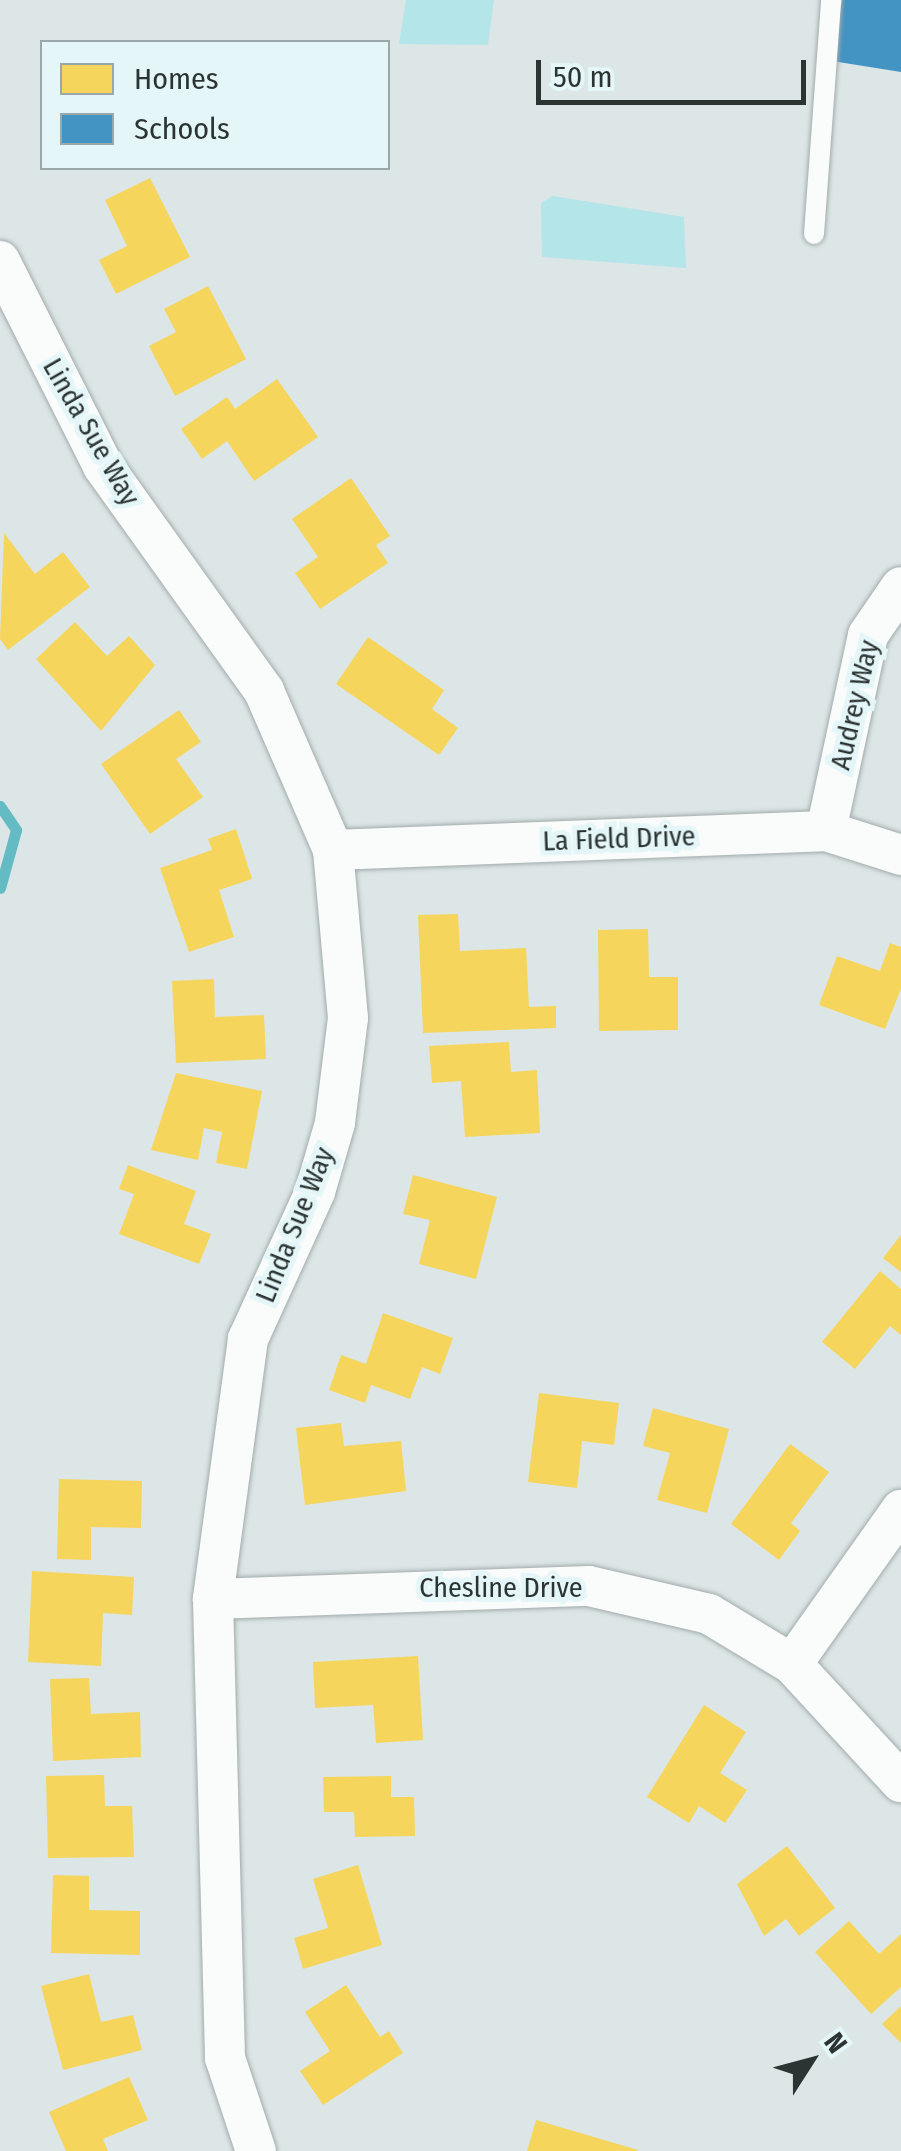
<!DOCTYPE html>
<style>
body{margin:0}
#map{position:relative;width:901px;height:2151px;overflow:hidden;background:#dce6e6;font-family:"Fira Sans Condensed",sans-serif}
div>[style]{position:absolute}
.green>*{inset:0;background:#b4e5e9}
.homes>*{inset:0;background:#f6d55c}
.schools>*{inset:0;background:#4393c3}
.stream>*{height:11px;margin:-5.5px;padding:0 5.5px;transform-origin:5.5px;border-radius:5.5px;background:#65bbc3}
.roads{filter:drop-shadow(0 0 2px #a3abab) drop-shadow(0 0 2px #a3abab)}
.service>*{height:20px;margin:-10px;padding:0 10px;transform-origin:10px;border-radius:10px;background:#fafbfb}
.minor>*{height:40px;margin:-20px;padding:0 20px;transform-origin:20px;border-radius:20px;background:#fafbfb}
span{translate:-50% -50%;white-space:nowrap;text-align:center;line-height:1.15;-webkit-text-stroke:10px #e4f6f8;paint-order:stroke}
.street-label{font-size:28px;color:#2c3333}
.legend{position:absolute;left:40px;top:40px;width:350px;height:130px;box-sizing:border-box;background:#e4f6f8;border:2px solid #9aa8a9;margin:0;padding:12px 18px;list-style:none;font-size:30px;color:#2c3333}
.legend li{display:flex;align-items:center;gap:20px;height:50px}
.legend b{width:50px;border:2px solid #9aa8a9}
.north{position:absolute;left:761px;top:2011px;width:100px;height:100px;-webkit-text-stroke:8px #e4f6f8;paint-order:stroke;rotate:54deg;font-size:28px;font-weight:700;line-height:40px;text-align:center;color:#2c3333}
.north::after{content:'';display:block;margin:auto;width:35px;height:45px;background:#2c3333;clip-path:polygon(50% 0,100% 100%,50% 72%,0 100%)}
.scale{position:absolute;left:536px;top:60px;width:270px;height:45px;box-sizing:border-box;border:5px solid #2c3333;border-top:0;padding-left:12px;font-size:30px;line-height:35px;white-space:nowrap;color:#2c3333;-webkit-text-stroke:8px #e4f6f8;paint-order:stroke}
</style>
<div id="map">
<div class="green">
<div style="clip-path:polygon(406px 0,494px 0,488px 45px,399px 44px)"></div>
<div style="clip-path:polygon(553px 196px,684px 217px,686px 268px,542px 257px,541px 203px)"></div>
</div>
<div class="homes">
<div style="clip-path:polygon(150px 178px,190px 257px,116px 294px,99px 260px,127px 246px,105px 200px)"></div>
<div style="clip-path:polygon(208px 286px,246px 359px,175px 396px,149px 346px,176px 332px,164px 309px)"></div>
<div style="clip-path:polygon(277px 379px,318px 437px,254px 481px,227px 441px,202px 459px,181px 429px,227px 397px,235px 409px)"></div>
<div style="clip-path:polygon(351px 478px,390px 536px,376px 545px,388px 563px,320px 609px,295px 573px,318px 557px,292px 519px)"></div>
<div style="clip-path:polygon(4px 533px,35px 574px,63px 552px,90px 587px,8px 650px,0 639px)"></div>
<div style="clip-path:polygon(75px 622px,107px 656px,129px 636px,155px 665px,101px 731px,36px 659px)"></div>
<div style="clip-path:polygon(368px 637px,444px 690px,432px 709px,458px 728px,439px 755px,336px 684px)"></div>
<div style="clip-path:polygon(179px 710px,201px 742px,176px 759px,203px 797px,150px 834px,101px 764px)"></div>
<div style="clip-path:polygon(236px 829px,252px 879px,219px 890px,234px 937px,189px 952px,160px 868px,212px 850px,208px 839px)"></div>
<div style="clip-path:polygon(458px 914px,460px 951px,526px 948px,529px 1007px,556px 1006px,556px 1028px,423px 1033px,418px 915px)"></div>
<div style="clip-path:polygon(648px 929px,649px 977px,678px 977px,678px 1030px,599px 1031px,598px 930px)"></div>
<div style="clip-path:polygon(890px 943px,901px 947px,901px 989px,885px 1029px,819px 1005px,837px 956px,880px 971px)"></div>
<div style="clip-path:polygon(214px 979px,215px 1017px,264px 1015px,266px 1059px,176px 1063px,172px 981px)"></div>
<div style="clip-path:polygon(509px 1042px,511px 1072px,537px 1070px,540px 1133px,465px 1137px,461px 1081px,432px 1083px,429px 1046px)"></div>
<div style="clip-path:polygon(176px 1073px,262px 1091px,247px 1169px,216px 1163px,222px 1132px,204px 1128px,198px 1160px,151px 1150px)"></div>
<div style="clip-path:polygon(128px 1165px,196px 1191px,184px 1224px,211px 1234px,199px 1264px,119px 1234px,134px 1194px,119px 1189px)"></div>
<div style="clip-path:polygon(413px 1175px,497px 1197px,476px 1279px,419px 1264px,430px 1220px,403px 1214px)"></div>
<div style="clip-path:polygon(901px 1235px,901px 1272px,883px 1258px)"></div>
<div style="clip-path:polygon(880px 1271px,901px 1289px,901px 1335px,890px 1326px,855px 1369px,822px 1342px)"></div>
<div style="clip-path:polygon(383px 1313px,453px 1338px,440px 1374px,422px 1367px,410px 1399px,371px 1385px,365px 1403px,329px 1390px,341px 1355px,366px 1364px)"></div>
<div style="clip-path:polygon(539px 1393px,619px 1403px,614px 1445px,582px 1441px,577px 1488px,528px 1482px)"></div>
<div style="clip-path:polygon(653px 1408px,729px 1429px,707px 1513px,657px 1500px,670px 1453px,643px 1446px)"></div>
<div style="clip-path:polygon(341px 1423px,344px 1446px,401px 1441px,406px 1491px,305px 1505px,296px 1428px)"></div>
<div style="clip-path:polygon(790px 1444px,829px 1472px,791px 1523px,800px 1531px,779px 1560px,731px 1524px)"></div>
<div style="clip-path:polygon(59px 1479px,142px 1481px,141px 1528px,91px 1527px,91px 1560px,57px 1559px)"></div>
<div style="clip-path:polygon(32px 1571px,134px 1577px,132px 1615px,103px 1613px,101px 1666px,28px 1662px)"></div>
<div style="clip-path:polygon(418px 1656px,423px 1740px,376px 1743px,373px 1705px,315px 1708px,313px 1662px)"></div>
<div style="clip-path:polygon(89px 1678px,91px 1714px,140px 1712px,141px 1757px,53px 1761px,50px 1679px)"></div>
<div style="clip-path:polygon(704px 1705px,746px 1732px,720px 1773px,747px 1790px,725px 1823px,699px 1806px,689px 1823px,647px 1797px)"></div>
<div style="clip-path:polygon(104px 1775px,105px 1806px,132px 1806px,134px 1857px,48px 1858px,46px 1776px)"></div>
<div style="clip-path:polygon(391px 1776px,391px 1797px,414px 1797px,415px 1836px,355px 1837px,354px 1812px,324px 1812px,323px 1777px)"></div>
<div style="clip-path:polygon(787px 1846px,835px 1908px,799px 1936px,786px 1919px,764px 1936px,737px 1884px)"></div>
<div style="clip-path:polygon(358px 1865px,382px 1945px,303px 1969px,294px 1938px,328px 1928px,313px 1879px)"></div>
<div style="clip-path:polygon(53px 1875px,89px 1876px,89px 1910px,140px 1911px,140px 1955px,51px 1953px)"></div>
<div style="clip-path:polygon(849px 1921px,879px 1954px,901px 1934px,901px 1987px,871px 2014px,815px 1952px)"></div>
<div style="clip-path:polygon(89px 1974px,101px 2022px,133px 2015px,142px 2050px,63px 2070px,41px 1986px)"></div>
<div style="clip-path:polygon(346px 1985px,380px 2037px,389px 2031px,403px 2053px,323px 2105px,300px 2071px,330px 2051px,305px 2012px)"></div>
<div style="clip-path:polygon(901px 2006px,901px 2043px,882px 2024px)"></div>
<div style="clip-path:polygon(129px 2077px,148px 2120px,103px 2139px,108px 2151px,66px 2151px,49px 2112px)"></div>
<div style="clip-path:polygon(536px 2120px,638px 2150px,637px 2151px,527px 2151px)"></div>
</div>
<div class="schools">
<div style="clip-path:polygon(842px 0,901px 0,901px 72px,832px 61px)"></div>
</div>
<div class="stream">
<div style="left:0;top:806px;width:29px;rotate:56deg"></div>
<div style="left:16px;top:830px;width:60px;rotate:105.4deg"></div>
</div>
<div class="roads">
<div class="service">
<div style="left:814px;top:234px;width:235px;rotate:-85.8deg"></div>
</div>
<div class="minor">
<div style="left:0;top:261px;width:229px;rotate:63.3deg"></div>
<div style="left:103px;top:466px;width:277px;rotate:54.4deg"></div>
<div style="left:264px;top:691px;width:173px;rotate:66.5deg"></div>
<div style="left:333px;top:850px;width:169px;rotate:84.9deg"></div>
<div style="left:348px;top:1018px;width:106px;rotate:97.1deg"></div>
<div style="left:335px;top:1123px;width:72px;rotate:106.2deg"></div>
<div style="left:315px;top:1192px;width:162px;rotate:114.5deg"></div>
<div style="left:248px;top:1339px;width:262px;rotate:97.7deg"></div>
<div style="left:213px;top:1599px;width:459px;rotate:88.5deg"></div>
<div style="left:225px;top:2058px;width:98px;rotate:71.6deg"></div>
<div style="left:826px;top:831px;width:200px;rotate:-77.9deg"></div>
<div style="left:868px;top:635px;width:58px;rotate:-55.5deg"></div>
<div style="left:333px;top:850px;width:493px;rotate:-2.2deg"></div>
<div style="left:826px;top:831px;width:79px;rotate:17.7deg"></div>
<div style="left:213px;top:1599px;width:376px;rotate:-2deg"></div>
<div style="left:589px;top:1586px;width:123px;rotate:13.1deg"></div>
<div style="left:709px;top:1614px;width:97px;rotate:31.1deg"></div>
<div style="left:792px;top:1664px;width:161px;rotate:47.3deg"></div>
<div style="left:792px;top:1664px;width:189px;rotate:-54.7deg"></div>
</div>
</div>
<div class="street-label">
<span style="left:91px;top:432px;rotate:60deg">Linda Sue Way</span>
<span style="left:855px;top:705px;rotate:-77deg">Audrey Way</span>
<span style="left:619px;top:839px;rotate:-2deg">La Field Drive</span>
<span style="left:295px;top:1225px;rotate:-68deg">Linda Sue Way</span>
<span style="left:501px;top:1588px">Chesline Drive</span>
</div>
<ul class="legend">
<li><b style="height:28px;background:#f6d55c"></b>Homes</li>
<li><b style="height:28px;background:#4393c3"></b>Schools</li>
</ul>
<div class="north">N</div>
<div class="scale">50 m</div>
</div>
